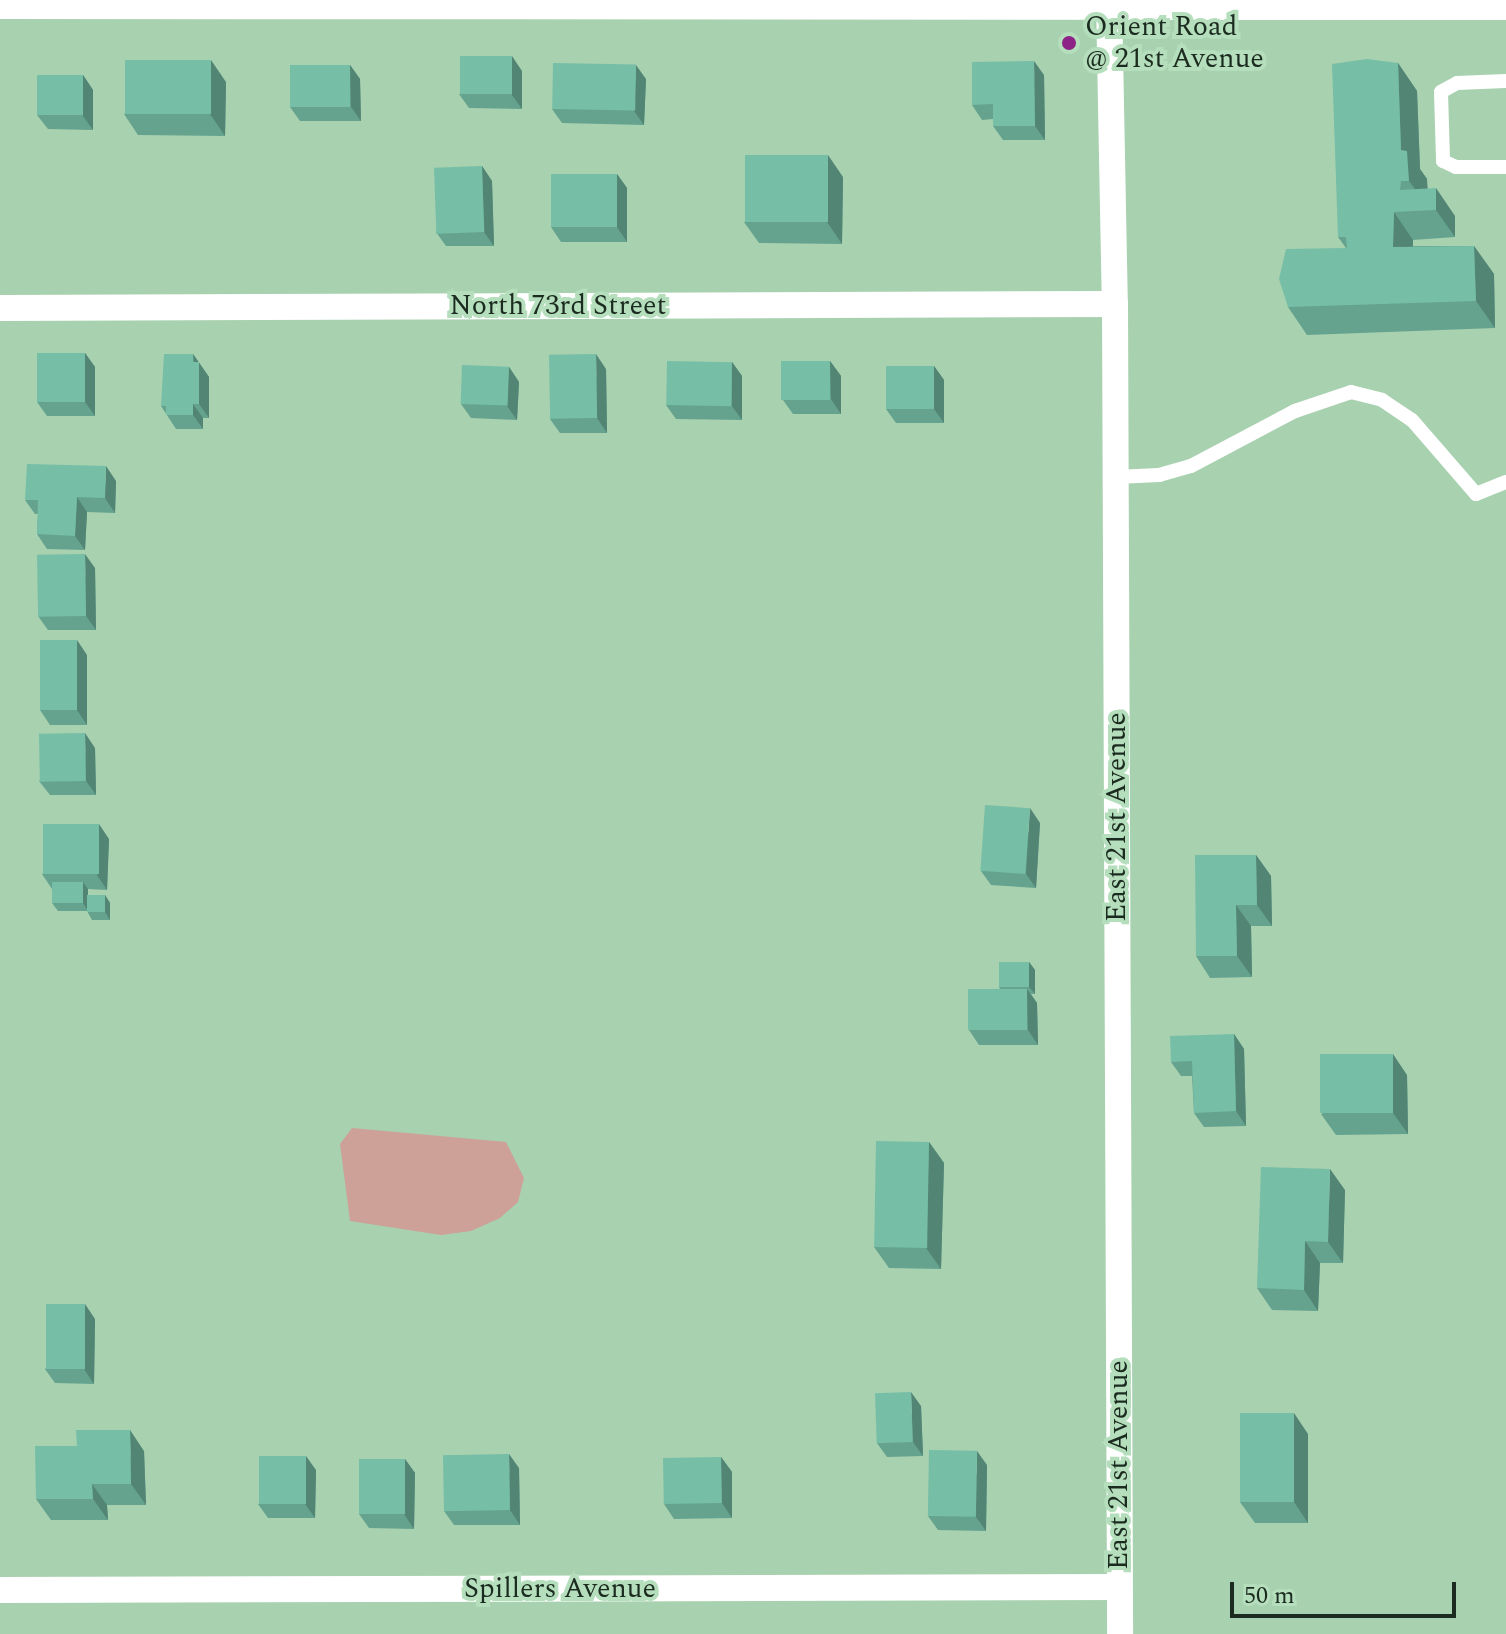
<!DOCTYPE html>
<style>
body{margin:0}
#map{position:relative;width:1506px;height:1634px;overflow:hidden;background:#a8d1b0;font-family:Spectral,serif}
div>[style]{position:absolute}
.green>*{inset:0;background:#cda098}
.service>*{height:14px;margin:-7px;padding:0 7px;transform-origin:7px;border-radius:7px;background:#fff}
.minor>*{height:26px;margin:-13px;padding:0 13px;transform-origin:13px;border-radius:13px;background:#fff}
.tertiary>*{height:32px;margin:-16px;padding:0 16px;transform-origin:16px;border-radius:16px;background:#fff}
.wall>*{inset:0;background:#65a38f}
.shaded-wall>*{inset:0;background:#538574}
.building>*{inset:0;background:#76bea6;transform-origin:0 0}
.dots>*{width:22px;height:22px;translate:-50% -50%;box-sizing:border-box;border:4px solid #b5debc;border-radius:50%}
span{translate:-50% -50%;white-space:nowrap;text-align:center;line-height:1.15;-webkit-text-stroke:8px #b5debc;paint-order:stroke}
.poi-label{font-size:28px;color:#1b2b1f}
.left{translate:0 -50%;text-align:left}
.street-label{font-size:28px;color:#1b2b1f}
.scale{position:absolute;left:1230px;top:1582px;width:226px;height:36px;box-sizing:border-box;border:4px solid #1b2b1f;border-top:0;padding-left:10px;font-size:24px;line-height:28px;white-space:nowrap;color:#1b2b1f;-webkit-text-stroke:6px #b5debc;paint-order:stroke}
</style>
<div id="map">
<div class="green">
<div style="clip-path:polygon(352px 1128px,506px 1142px,524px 1178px,518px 1202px,500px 1218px,471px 1231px,441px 1235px,350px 1221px,340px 1144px)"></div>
</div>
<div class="service">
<div style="left:1506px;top:81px;width:49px;rotate:177.7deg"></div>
<div style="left:1457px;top:83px;width:18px;rotate:151deg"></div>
<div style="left:1441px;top:92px;width:69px;rotate:88.3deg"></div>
<div style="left:1443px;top:161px;width:14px;rotate:25deg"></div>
<div style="left:1456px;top:167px;width:50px"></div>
<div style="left:1116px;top:477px;width:43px;rotate:-2.7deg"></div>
<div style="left:1159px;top:475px;width:33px;rotate:-16deg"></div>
<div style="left:1191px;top:466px;width:118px;rotate:-27.9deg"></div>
<div style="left:1295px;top:411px;width:59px;rotate:-18.7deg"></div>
<div style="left:1351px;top:392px;width:32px;rotate:14deg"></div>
<div style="left:1382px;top:400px;width:36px;rotate:34deg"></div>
<div style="left:1412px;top:420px;width:98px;rotate:49.1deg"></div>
<div style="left:1476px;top:494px;width:32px;rotate:-22deg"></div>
</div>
<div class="minor">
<div style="left:1109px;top:0;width:304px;rotate:88.9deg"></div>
<div style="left:1115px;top:304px;width:1330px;rotate:89.78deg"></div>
<div style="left:0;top:308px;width:1115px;rotate:-0.21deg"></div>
<div style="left:0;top:1590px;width:1119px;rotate:-0.15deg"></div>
</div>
<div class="tertiary">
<div style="left:0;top:3px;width:1506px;rotate:0.04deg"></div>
</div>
<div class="wall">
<div style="clip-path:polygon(1398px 63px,1417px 91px,1420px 169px,1427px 179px,1427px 189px,1455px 216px,1455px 237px,1413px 240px,1413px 246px,1474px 246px,1494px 274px,1495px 328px,1307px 335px,1288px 307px,1346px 248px,1338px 237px)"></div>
<div style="clip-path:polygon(350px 65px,360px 79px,361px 121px,300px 121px,290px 107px)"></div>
<div style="clip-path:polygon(522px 71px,522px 109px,469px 108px,459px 94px)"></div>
<div style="clip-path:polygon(83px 75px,93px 90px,93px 130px,48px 129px,37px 115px)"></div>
<div style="clip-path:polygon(1044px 75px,1045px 140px,1003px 140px,993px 126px,993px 119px,982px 120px,972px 105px)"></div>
<div style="clip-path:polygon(646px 79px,644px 125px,562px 123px,552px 109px)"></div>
<div style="clip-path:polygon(226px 82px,225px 136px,138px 135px,124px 114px)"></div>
<div style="clip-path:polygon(482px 166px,492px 181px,494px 246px,446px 246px,436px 232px)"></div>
<div style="clip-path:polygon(617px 174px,627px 188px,627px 242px,561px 242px,551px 227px)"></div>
<div style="clip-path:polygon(843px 177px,842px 244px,759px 243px,744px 222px)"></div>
<div style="clip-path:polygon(85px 353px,95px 367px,95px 416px,47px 416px,37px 402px)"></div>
<div style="clip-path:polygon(193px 354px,209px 377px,209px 418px,203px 418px,203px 429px,176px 429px,161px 406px)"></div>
<div style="clip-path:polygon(830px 361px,841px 376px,841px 414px,793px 414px,783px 400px)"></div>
<div style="clip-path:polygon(732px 362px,742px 376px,742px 420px,676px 419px,666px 405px)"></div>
<div style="clip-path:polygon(934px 366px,944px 380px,944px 423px,896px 423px,886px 409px)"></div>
<div style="clip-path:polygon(509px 367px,519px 382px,517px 420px,471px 418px,461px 404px)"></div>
<div style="clip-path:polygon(606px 369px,607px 433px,560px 433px,550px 419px)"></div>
<div style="clip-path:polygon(116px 481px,115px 513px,87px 512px,85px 550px,47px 549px,37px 534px,38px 514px,35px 514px,25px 500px)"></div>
<div style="clip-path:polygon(95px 568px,96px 630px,48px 630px,38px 616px)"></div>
<div style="clip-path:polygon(87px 655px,87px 725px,50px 725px,40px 710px)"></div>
<div style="clip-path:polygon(95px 748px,96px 795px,50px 795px,39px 781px)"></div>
<div style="clip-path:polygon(1040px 823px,1036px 888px,991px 885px,981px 871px)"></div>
<div style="clip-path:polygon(109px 839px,107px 890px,88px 889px,88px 895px,105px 895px,110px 903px,110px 920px,92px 920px,87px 911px,58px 911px,52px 903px,52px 889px,42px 874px)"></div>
<div style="clip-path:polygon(1256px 855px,1271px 876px,1272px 926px,1251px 926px,1252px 977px,1210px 978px,1196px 956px)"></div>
<div style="clip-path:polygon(1029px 962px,1035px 970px,1035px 994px,1031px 994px,1037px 1003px,1038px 1045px,979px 1045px,969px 1030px,1000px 989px,999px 987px)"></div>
<div style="clip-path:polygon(1234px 1034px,1244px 1049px,1246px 1126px,1204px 1127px,1194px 1113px,1192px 1076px,1181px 1076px,1171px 1062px)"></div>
<div style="clip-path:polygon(1407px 1075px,1408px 1134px,1336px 1135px,1321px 1114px)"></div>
<div style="clip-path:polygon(929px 1142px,944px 1163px,941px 1269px,889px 1268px,874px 1247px)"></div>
<div style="clip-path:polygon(1345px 1190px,1343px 1263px,1320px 1263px,1318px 1311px,1272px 1310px,1257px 1288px)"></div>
<div style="clip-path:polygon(95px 1319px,94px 1384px,55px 1383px,45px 1369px)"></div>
<div style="clip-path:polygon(921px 1406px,923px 1456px,887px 1457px,877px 1443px)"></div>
<div style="clip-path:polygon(1308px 1434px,1308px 1523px,1255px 1523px,1240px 1502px)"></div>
<div style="clip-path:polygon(144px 1451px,146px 1505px,107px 1505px,108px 1520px,51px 1520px,36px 1499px)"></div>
<div style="clip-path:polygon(721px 1457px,732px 1472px,732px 1518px,674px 1519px,664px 1504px)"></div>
<div style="clip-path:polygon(405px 1459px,415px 1473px,414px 1529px,369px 1528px,359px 1514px)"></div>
<div style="clip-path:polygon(987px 1465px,986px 1531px,938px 1530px,928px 1516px)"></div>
<div style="clip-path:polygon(519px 1468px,520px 1525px,454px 1525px,444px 1511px)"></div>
<div style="clip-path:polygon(316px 1470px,315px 1518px,268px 1518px,258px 1504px)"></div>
</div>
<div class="shaded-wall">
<div style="clip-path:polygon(512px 56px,522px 71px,522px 109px,512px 95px)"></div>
<div style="clip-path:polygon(211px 60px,226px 82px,225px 136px,210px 114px)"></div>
<div style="clip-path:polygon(1034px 61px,1044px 75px,1045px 140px,1035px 126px)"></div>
<div style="clip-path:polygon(1398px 63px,1417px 91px,1420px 169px,1427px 179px,1429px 208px,1409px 181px,1401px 150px)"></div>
<div style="clip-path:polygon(350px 65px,360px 79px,361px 121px,351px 107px)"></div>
<div style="clip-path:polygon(636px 65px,646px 79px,644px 125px,634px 111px)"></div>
<div style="clip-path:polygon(83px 75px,93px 90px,93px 130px,83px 116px)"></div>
<div style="clip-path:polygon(828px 155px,843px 177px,842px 244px,827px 222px)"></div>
<div style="clip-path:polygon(482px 166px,492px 181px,494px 246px,484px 232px)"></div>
<div style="clip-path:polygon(617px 174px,627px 188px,627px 242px,617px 227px)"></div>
<div style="clip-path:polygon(1436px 188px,1455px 216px,1455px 237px,1436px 210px)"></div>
<div style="clip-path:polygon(1394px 212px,1413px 240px,1412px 274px,1393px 247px)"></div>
<div style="clip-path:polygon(1474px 246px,1494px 274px,1495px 328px,1476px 301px)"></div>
<div style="clip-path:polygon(85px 353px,95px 367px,95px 416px,85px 402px)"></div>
<div style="clip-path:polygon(193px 354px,209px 377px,209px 418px,199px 404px)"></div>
<div style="clip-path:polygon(596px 354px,606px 369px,607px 433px,597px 418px)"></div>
<div style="clip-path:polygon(830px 361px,841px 376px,841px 414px,831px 399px)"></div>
<div style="clip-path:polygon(732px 362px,742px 376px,742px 420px,732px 406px)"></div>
<div style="clip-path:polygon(934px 366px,944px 380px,944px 423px,934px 409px)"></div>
<div style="clip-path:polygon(509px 367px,519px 382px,517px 420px,507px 406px)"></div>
<div style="clip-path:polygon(193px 404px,203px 418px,203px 429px,193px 415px)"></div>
<div style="clip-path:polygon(106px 466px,116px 481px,115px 513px,105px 498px)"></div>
<div style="clip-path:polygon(77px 497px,87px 512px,85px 550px,75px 536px)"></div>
<div style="clip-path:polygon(85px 554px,95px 568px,96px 630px,86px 616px)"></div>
<div style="clip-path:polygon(77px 640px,87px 655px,87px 725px,77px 710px)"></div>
<div style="clip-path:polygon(85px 733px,95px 748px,96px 795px,86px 781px)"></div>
<div style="clip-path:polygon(1030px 808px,1040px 823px,1036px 888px,1026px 874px)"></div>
<div style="clip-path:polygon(99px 824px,109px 839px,107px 890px,97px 875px)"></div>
<div style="clip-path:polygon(1256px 855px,1271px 876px,1272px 926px,1257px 905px)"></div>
<div style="clip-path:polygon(83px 882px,88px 889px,88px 911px,83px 903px)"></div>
<div style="clip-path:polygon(105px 895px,110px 903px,110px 920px,105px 912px)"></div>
<div style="clip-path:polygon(1236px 905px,1251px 926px,1252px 977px,1237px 956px)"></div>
<div style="clip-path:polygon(1029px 962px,1035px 970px,1035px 994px,1029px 987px)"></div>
<div style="clip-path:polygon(1027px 989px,1037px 1003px,1038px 1045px,1028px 1030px)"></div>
<div style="clip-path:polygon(1234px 1034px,1244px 1049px,1246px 1126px,1236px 1111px)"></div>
<div style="clip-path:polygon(1393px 1054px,1407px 1075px,1408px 1134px,1393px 1113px)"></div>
<div style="clip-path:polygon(929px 1142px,944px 1163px,941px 1269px,926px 1248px)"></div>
<div style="clip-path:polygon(1330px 1169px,1345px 1190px,1343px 1263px,1328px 1242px)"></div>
<div style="clip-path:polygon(1305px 1241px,1320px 1263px,1318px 1311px,1304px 1290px)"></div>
<div style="clip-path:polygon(85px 1304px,95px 1319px,94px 1384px,84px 1369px)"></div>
<div style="clip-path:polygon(911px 1392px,921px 1406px,923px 1456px,913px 1442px)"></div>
<div style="clip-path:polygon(1294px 1413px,1308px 1434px,1308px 1523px,1294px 1502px)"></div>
<div style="clip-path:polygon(130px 1430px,144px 1451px,146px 1505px,131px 1484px)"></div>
<div style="clip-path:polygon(977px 1451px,987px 1465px,986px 1531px,976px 1517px)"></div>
<div style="clip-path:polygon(509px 1454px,519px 1468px,520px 1525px,510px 1510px)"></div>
<div style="clip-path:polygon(306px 1456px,316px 1470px,315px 1518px,305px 1504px)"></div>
<div style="clip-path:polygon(721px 1457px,732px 1472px,732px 1518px,722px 1503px)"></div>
<div style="clip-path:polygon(405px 1459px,415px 1473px,414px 1529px,404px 1514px)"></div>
<div style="clip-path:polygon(92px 1484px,107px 1505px,108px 1520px,93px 1499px)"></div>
</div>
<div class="building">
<div style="left:460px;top:56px;width:52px;height:38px"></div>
<div style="clip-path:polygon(1367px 59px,1398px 63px,1401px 150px,1407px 151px,1409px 181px,1401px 181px,1400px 190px,1436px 188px,1436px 210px,1394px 212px,1393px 247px,1474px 246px,1476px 301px,1288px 307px,1279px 279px,1286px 249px,1347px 248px,1346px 237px,1338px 237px,1332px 64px)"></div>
<div style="left:125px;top:60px;width:86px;height:54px"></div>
<div style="clip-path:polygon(1034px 61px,1035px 126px,993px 126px,993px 104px,972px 105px,972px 62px)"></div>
<div style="left:553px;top:63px;width:83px;height:46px;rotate:1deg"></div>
<div style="left:290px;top:65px;width:60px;height:42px"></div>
<div style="left:37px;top:75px;width:46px;height:40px"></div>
<div style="left:745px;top:155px;width:83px;height:67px"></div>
<div style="left:482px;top:166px;width:66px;height:48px;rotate:88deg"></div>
<div style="left:551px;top:174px;width:66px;height:53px"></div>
<div style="left:37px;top:353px;width:48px;height:49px"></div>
<div style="clip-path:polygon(164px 354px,193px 354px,193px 362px,199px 362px,199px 404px,193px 404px,193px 415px,166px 415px,166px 406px,161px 406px)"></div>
<div style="left:596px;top:354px;width:64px;height:47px;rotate:89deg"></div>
<div style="left:667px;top:361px;width:65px;height:44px;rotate:1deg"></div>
<div style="left:781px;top:361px;width:49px;height:39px"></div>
<div style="left:462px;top:365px;width:47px;height:39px;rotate:2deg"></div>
<div style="left:886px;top:366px;width:48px;height:43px"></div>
<div style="clip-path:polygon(27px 464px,106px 466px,105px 498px,77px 497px,75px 536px,37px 534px,38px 500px,25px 500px)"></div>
<div style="left:85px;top:554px;width:62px;height:48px;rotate:89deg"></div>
<div style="left:40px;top:640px;width:37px;height:70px"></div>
<div style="left:85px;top:733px;width:48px;height:46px;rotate:89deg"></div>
<div style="left:985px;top:805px;width:45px;height:66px;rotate:4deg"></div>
<div style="left:43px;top:824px;width:56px;height:50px"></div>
<div style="clip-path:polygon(1195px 855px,1256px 855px,1257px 905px,1236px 905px,1237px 956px,1196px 956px)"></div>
<div style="left:52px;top:882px;width:31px;height:21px"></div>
<div style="left:87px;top:895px;width:18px;height:17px"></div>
<div style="left:999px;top:962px;width:30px;height:25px"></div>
<div style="left:968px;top:989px;width:59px;height:41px"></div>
<div style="clip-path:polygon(1234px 1034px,1236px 1111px,1194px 1113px,1192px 1061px,1171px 1062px,1170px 1036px)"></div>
<div style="left:1393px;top:1054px;width:59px;height:73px;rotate:90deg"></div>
<div style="left:876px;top:1141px;width:53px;height:106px;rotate:1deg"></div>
<div style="clip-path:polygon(1261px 1167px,1330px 1169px,1328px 1242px,1305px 1241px,1304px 1290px,1257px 1288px)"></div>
<div style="left:46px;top:1304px;width:39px;height:65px"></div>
<div style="left:911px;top:1392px;width:50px;height:36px;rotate:88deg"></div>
<div style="left:1240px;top:1413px;width:54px;height:89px"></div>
<div style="clip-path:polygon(76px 1430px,130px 1430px,131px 1484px,92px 1484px,93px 1499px,36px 1499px,35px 1446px,77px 1446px)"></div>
<div style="left:929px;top:1450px;width:48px;height:66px;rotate:1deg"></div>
<div style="left:509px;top:1454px;width:56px;height:66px;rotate:89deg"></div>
<div style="left:259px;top:1456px;width:47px;height:48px"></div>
<div style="left:721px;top:1457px;width:46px;height:58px;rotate:89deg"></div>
<div style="left:359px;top:1459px;width:46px;height:55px"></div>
</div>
<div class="dots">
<div style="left:1069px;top:43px;background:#8d2387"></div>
</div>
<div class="poi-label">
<span class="left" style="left:1085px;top:43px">Orient Road<br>@ 21st Avenue</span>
</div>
<div class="street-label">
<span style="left:558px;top:306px">North 73rd Street</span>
<span style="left:1117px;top:817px;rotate:-90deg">East 21st Avenue</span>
<span style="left:1119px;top:1465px;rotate:-90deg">East 21st Avenue</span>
<span style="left:560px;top:1589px">Spillers Avenue</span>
</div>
<div class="scale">50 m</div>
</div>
